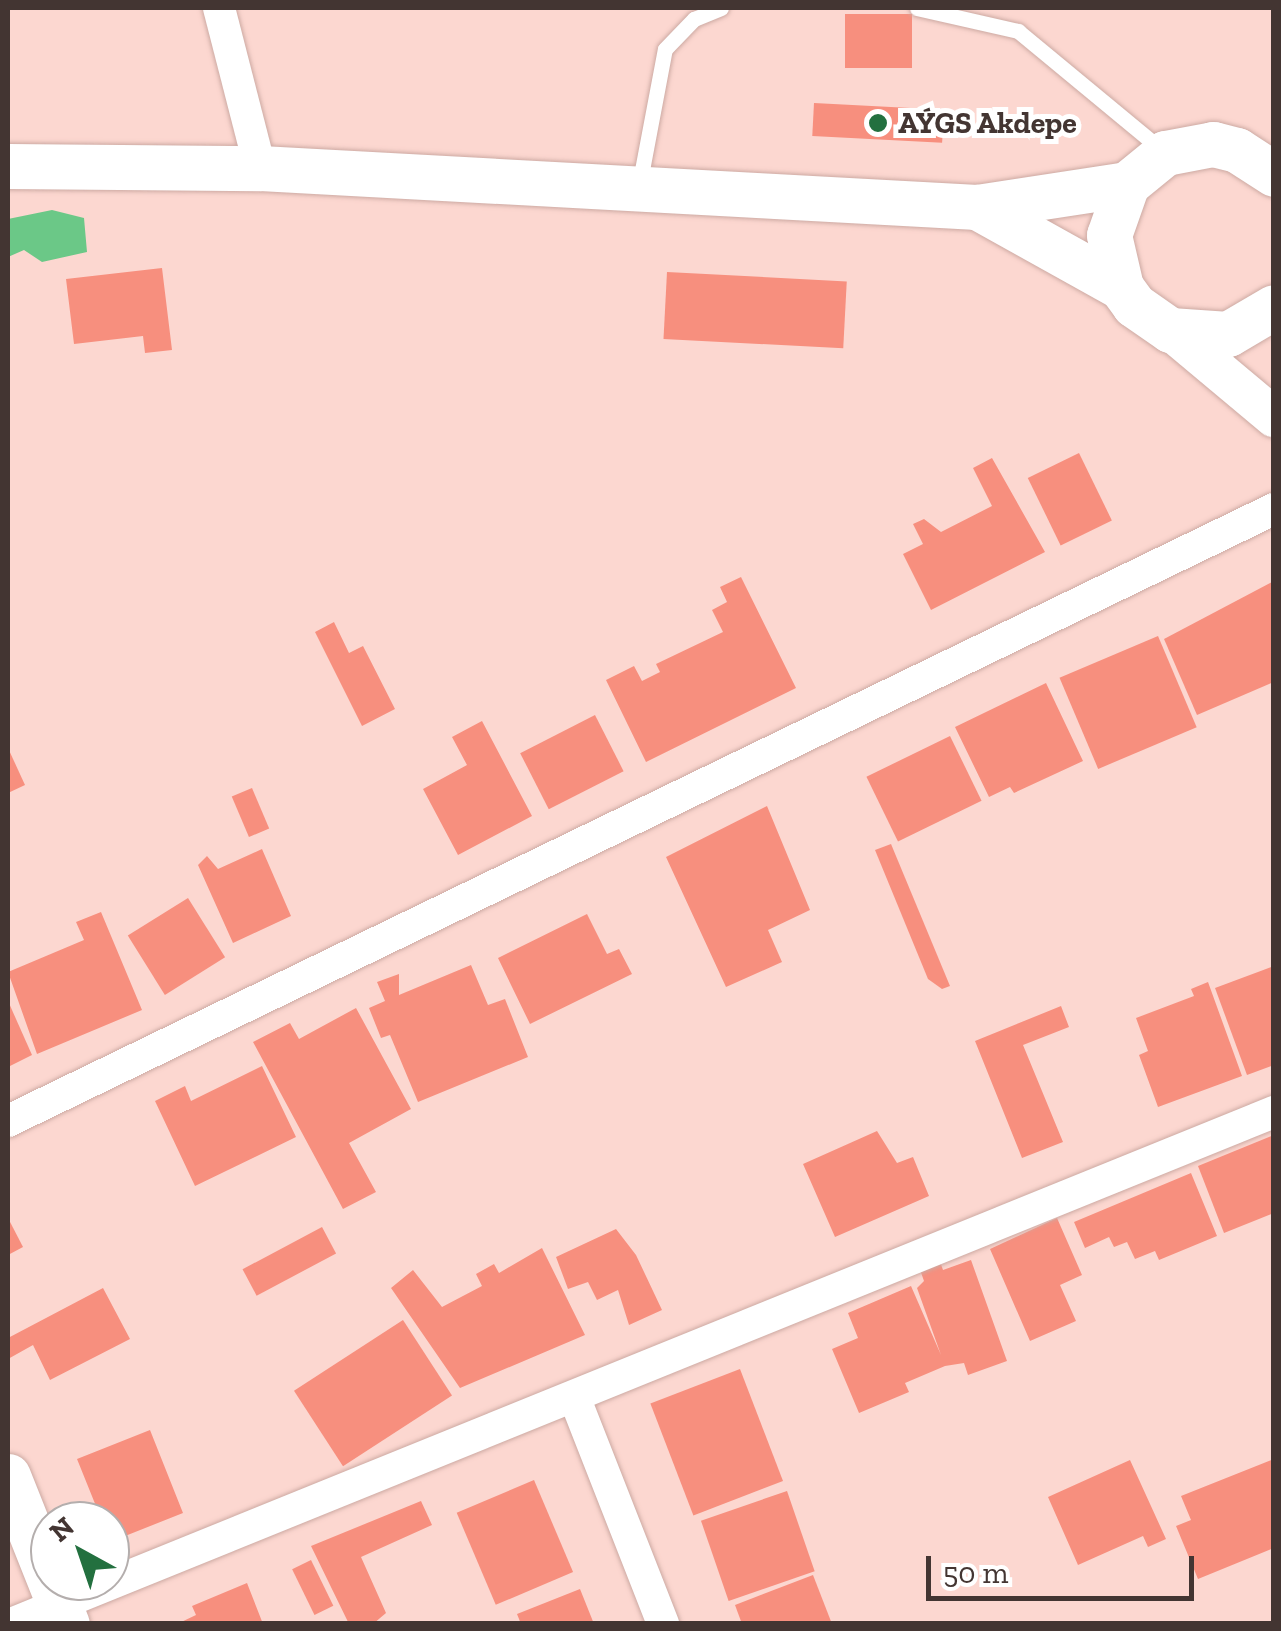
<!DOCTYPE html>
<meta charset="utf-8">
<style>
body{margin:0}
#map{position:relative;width:1281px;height:1631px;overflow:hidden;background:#fcd7d0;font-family:"Zilla Slab",serif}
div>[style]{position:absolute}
.forest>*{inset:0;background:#6bc887}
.building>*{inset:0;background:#f78f7e;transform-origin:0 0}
.roads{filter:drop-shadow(0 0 2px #cdaaa3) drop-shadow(0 0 2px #cdaaa3)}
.service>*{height:15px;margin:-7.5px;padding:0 7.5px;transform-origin:7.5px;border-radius:7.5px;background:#fff}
.minor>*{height:32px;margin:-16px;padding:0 16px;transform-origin:16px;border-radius:16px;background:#fff}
.tertiary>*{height:40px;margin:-20px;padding:0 20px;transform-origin:20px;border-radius:20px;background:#fff}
.secondary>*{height:45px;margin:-22.5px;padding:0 22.5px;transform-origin:22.5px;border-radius:22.5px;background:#fff}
.dots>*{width:28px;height:28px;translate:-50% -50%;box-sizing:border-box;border:5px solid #fff;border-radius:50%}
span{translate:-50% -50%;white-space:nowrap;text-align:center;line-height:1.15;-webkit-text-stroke:10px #fff;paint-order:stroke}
.poi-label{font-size:30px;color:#433532;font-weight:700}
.left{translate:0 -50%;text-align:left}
.frame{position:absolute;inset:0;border:10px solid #433532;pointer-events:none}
.north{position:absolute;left:30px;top:1501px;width:100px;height:100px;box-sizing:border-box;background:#fff;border:2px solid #b4aead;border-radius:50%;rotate:320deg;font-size:28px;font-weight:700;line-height:40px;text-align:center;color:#433532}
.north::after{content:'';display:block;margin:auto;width:35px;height:45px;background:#23703f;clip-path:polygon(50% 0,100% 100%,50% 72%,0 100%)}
.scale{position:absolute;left:926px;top:1556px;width:268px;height:45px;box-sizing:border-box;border:5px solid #433532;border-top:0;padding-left:12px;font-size:30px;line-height:35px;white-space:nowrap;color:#433532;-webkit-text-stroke:8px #fff;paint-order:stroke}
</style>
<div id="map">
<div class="forest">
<div style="clip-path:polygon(52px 210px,84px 218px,87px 252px,42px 262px,24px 250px,8px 257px,8px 219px)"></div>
</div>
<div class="building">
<div style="left:912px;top:14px;width:54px;height:67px;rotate:90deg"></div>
<div style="left:814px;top:103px;width:130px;height:33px;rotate:3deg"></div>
<div style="clip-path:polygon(162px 268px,172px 350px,145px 353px,143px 336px,74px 344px,66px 279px)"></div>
<div style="left:667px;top:272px;width:180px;height:67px;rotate:3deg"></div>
<div style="left:1079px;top:453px;width:75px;height:57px;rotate:64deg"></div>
<div style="clip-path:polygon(992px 458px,1045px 552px,931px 610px,903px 554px,923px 544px,913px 524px,924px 519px,941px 532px,992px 506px,973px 468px)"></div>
<div style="clip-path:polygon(741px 577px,796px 688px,646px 762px,606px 680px,634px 666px,642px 681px,660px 672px,656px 664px,723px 632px,712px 610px,727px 602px,720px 587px)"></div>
<div style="clip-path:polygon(1274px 581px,1274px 682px,1197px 715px,1164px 639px)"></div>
<div style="clip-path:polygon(334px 622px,349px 653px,363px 646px,395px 709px,362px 726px,315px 632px)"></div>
<div style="left:1158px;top:636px;width:99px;height:107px;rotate:67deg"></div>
<div style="clip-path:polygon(1046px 683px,1083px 761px,1014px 793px,1010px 787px,989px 797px,955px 727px)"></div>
<div style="left:595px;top:715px;width:63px;height:84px;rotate:63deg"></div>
<div style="clip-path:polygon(482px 721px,532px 816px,458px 855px,423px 789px,467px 765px,452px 737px)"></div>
<div style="left:950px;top:736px;width:72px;height:93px;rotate:64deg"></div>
<div style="clip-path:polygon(8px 748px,25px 785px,8px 793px)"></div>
<div style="left:252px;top:788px;width:44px;height:22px;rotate:67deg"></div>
<div style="clip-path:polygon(767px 806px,810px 910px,768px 930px,782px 962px,726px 987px,666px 857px)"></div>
<div style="clip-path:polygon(891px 844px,950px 986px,942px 989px,928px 979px,875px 850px)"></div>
<div style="clip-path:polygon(262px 849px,291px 916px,233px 943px,198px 865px,207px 856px,218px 869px)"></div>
<div style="left:188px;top:898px;width:70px;height:71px;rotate:58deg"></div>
<div style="clip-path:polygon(101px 912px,142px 1010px,37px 1054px,8px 972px,84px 940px,76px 922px)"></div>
<div style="clip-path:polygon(587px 914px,607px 954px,619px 949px,632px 974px,530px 1024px,498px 958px)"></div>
<div style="clip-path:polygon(471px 965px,488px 1005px,505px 999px,528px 1057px,418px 1102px,390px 1035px,381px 1038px,369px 1008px,385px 1001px,377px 982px,399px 974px,399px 995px)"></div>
<div style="clip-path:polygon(1274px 966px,1274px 1065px,1247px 1075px,1215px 988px)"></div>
<div style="clip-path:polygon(1208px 982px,1242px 1076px,1158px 1107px,1139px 1055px,1148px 1051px,1136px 1018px,1194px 996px,1191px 989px)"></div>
<div style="clip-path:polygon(8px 1001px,32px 1055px,8px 1067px)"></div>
<div style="clip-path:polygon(1061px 1006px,1069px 1027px,1023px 1045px,1063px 1142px,1022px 1158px,975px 1041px)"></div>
<div style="clip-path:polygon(356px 1008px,411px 1109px,349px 1143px,376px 1192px,343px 1209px,253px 1042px,290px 1023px,299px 1039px)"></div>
<div style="clip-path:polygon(262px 1066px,296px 1137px,195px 1186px,155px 1101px,185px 1086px,191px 1101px)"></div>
<div style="clip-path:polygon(877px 1131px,897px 1163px,913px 1157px,929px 1196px,835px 1237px,803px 1164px)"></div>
<div style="clip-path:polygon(1274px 1135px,1274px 1213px,1224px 1233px,1198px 1166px)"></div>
<div style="clip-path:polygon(1191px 1173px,1217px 1236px,1159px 1260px,1155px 1251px,1135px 1259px,1127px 1242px,1114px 1247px,1109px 1237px,1085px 1248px,1074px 1222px)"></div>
<div style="clip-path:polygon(8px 1218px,23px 1247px,8px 1255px)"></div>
<div style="clip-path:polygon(1057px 1218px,1082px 1275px,1060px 1285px,1076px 1321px,1030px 1341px,990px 1249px)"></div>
<div style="left:322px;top:1227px;width:30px;height:90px;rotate:62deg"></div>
<div style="clip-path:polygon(616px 1229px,636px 1255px,662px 1310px,629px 1325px,618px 1290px,597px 1300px,588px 1282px,568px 1289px,556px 1257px)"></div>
<div style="clip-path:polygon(542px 1248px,585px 1335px,460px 1388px,391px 1288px,413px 1270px,442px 1307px,482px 1286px,476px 1274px,494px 1264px,499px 1273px)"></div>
<div style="clip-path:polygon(938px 1256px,943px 1270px,971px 1260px,1007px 1361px,968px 1375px,964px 1363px,945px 1366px,905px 1383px,909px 1392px,859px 1413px,832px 1349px,858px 1338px,848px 1313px,911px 1286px,941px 1355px,917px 1288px,924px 1281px,918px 1264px)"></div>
<div style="clip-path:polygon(103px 1288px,130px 1339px,50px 1380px,33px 1345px,8px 1359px,8px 1338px)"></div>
<div style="left:403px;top:1320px;width:90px;height:130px;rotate:57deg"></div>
<div style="left:740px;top:1369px;width:120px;height:96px;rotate:69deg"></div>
<div style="clip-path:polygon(150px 1430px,183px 1513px,110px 1542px,110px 1521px,102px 1521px,77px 1459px)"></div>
<div style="clip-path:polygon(1274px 1459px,1274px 1548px,1198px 1579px,1176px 1526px,1191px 1520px,1181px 1496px)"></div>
<div style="clip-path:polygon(1130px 1460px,1166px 1539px,1148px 1547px,1143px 1536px,1078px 1565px,1048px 1497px)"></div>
<div style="left:534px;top:1480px;width:100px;height:84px;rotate:67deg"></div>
<div style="left:787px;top:1491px;width:85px;height:91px;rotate:71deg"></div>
<div style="clip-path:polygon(421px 1501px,432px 1525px,361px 1557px,386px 1613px,373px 1624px,349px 1624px,311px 1546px)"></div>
<div style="left:311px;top:1560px;width:51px;height:21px;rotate:64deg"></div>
<div style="clip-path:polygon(813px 1575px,832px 1624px,742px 1624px,735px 1605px)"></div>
<div style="clip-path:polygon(247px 1583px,263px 1624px,177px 1624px,196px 1615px,192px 1606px)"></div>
<div style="clip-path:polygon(580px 1589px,594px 1624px,521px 1624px,517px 1614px)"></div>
</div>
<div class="roads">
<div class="service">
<div style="left:917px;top:8px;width:104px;rotate:12.8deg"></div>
<div style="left:1018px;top:31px;width:187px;rotate:39.6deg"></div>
<div style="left:639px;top:186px;width:139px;rotate:-79.3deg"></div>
<div style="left:665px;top:49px;width:42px;rotate:-46deg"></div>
<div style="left:694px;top:19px;width:29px;rotate:-22deg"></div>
</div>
<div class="minor">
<div style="left:219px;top:8px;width:165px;rotate:75.6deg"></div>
<div style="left:8px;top:1121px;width:1406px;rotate:-25.8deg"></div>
<div style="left:575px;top:1399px;width:242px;rotate:68.6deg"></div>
<div style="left:11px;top:1624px;width:1363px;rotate:-22.07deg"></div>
</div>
<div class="tertiary">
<div style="left:1170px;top:330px;width:136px;rotate:39.9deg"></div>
</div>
<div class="secondary">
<div style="left:8px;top:166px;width:252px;rotate:0.5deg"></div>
<div style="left:260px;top:168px;width:718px;rotate:3.11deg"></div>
<div style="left:1274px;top:174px;width:44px;rotate:-147deg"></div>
<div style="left:1237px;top:150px;width:25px;rotate:-166deg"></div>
<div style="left:1213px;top:144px;width:49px;rotate:169.4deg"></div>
<div style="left:1165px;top:153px;width:49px;rotate:140.8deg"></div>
<div style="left:1127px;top:184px;width:54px;rotate:109.4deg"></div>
<div style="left:1109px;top:235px;width:53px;rotate:77deg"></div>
<div style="left:1121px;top:287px;width:22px;rotate:54deg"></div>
<div style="left:1134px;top:305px;width:44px;rotate:34.8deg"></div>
<div style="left:1170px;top:330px;width:58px;rotate:3.9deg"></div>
<div style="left:1228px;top:334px;width:53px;rotate:-30.4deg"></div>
<div style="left:1121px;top:287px;width:165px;rotate:-150.9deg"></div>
<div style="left:977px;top:207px;width:152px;rotate:-8.7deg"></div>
<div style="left:8px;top:1476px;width:159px;rotate:68.3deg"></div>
</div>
</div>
<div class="dots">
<div style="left:878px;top:123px;background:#23703f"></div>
</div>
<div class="poi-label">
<span class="left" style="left:898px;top:123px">AÝGS Akdepe</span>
</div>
<div class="frame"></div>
<div class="north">N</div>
<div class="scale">50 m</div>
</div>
